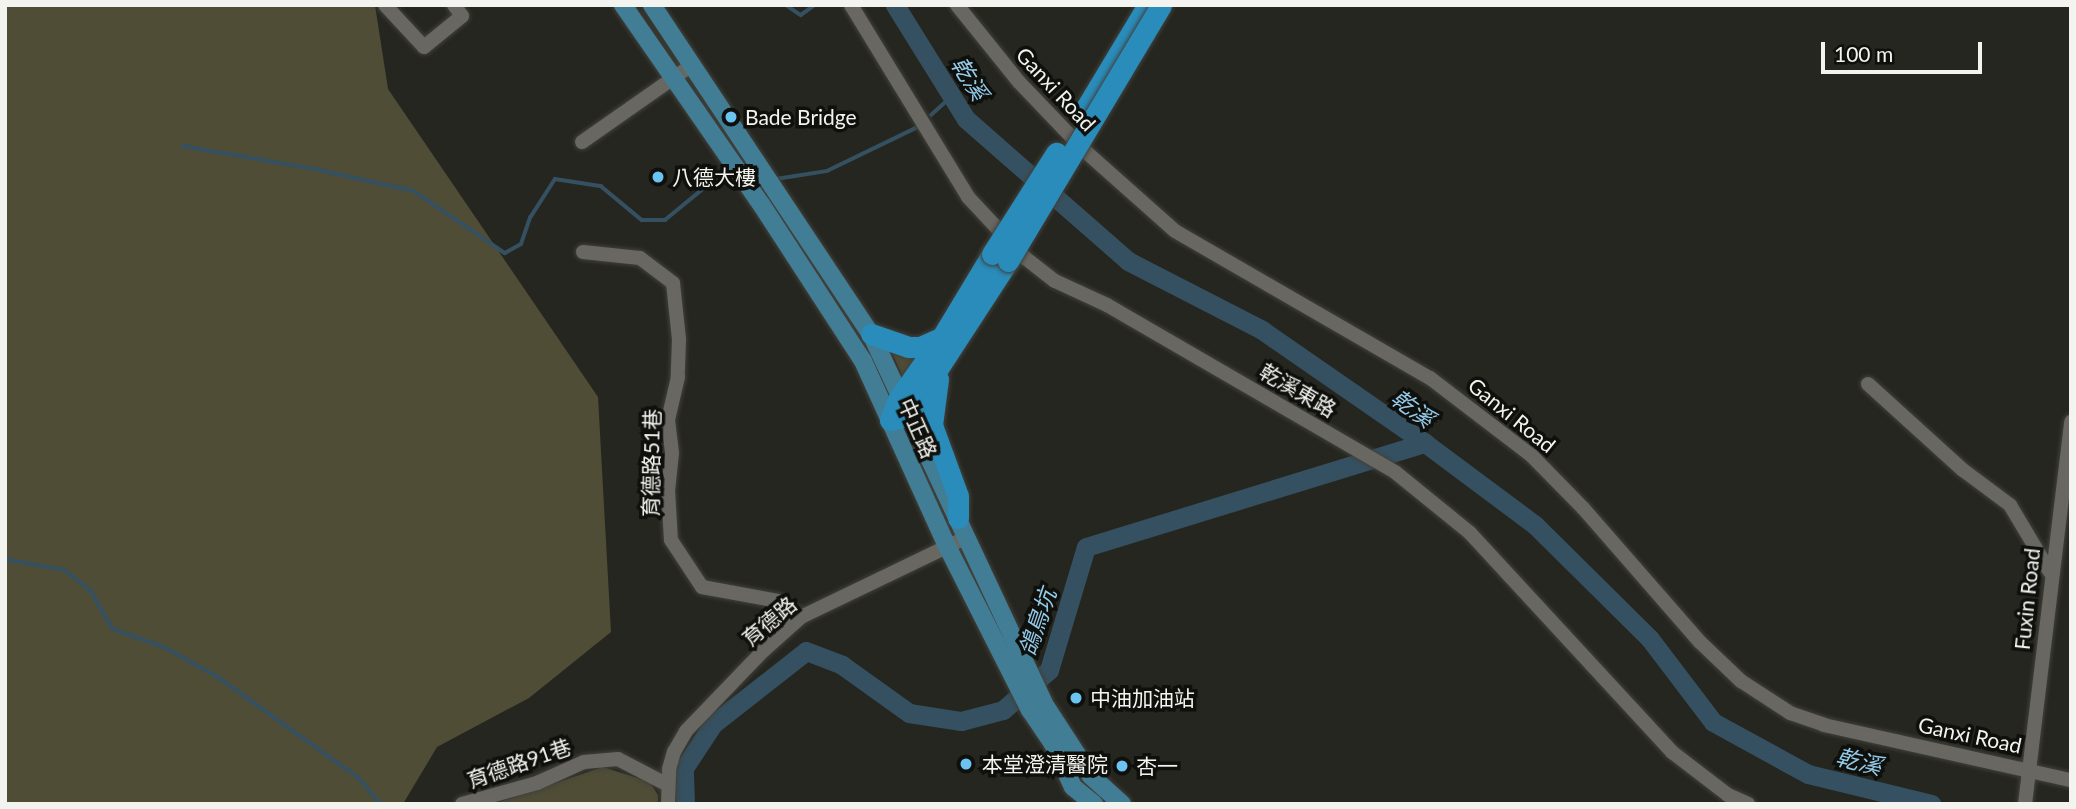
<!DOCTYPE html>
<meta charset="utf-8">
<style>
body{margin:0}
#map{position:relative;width:2076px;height:809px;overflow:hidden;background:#262620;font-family:Lato,"Noto Sans TC",sans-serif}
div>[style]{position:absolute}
.green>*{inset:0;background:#4f4d36}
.stream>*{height:3.5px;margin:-1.75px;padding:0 1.75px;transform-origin:1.75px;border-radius:1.75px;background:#355161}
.river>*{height:19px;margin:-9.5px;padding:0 9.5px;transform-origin:9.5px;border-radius:9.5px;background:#355161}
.roads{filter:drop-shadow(0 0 2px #41413c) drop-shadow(0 0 2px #41413c)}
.minor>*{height:14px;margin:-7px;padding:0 7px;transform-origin:7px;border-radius:7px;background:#686761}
.major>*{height:18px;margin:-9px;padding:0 9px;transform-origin:9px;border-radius:9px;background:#427d96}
.highway>*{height:21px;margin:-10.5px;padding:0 10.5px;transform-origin:10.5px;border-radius:10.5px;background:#298cba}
.bridges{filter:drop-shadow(0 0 2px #41413c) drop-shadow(0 0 2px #41413c)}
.highway-bridge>*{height:21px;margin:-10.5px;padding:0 10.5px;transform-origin:10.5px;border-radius:10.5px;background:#298cba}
.dots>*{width:19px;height:19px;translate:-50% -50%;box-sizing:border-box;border:4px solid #0f0f0c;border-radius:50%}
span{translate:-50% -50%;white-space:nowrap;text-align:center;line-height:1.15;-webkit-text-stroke:7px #0f0f0c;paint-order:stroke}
.street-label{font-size:21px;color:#f3f3ef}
.poi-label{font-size:21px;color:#f3f3ef}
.left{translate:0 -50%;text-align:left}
.water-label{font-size:23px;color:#93cbea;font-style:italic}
.frame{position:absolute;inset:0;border:7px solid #f3f3ef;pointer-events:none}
.scale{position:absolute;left:1821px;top:42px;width:161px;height:32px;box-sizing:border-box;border:4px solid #f3f3ef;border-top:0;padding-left:9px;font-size:21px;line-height:24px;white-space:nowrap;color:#f3f3ef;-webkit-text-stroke:5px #0f0f0c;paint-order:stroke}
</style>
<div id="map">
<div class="green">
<div style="clip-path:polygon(5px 5px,375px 5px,388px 89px,598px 397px,611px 632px,529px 698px,437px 747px,403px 804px,5px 804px)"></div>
<div style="clip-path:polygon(891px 350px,920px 354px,904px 380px)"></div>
<div style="clip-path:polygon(603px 767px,650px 782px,658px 795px,658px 804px,493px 804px)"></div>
</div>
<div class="stream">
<div style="left:786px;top:5px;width:18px;rotate:34deg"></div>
<div style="left:801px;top:15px;width:17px;rotate:-36deg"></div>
<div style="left:931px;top:115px;width:28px;rotate:-42deg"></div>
<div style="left:183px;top:146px;width:134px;rotate:9.9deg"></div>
<div style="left:315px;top:169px;width:101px;rotate:12.5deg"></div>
<div style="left:414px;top:191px;width:110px;rotate:34.3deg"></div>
<div style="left:505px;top:253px;width:18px;rotate:-29deg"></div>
<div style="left:521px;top:244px;width:28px;rotate:-71deg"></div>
<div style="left:530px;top:218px;width:46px;rotate:-57.3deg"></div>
<div style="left:555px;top:179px;width:47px;rotate:8.7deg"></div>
<div style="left:601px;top:186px;width:53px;rotate:39.7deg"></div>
<div style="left:642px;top:220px;width:23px"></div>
<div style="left:665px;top:220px;width:71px;rotate:-39.3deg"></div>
<div style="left:720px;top:175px;width:13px"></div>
<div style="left:776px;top:179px;width:52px;rotate:-8.9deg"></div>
<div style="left:827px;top:171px;width:99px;rotate:-25.8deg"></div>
<div style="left:5px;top:559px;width:61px;rotate:10.4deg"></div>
<div style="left:65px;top:570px;width:33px;rotate:39deg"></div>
<div style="left:91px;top:591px;width:44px;rotate:59.9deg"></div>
<div style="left:113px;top:629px;width:54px;rotate:19.4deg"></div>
<div style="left:164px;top:647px;width:62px;rotate:29.1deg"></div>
<div style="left:218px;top:677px;width:173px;rotate:35.6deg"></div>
<div style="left:359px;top:778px;width:34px;rotate:50deg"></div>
</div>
<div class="river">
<div style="left:895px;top:5px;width:134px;rotate:58.1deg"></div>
<div style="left:966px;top:119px;width:215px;rotate:41.2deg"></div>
<div style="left:1128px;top:261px;width:151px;rotate:27.2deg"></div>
<div style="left:1262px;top:330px;width:198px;rotate:34.7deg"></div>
<div style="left:1425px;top:443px;width:137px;rotate:36.7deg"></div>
<div style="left:1535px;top:525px;width:162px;rotate:44.7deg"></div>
<div style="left:1650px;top:639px;width:104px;rotate:52.8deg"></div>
<div style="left:1713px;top:722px;width:108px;rotate:28.7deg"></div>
<div style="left:1808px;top:774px;width:127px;rotate:13.7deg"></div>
<div style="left:685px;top:804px;width:36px;rotate:-92deg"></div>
<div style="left:684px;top:768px;width:53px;rotate:-56.6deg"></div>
<div style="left:713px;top:724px;width:118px;rotate:-38.1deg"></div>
<div style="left:806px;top:651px;width:39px;rotate:21deg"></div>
<div style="left:842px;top:665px;width:82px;rotate:35.6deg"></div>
<div style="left:909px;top:713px;width:53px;rotate:8.7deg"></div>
<div style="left:961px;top:721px;width:43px;rotate:-14.7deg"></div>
<div style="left:1003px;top:710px;width:61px;rotate:-41deg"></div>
<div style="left:1049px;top:670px;width:128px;rotate:-73.3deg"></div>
<div style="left:1086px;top:547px;width:355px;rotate:-17.1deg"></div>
</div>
<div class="roads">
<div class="minor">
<div style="left:385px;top:5px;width:57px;rotate:47.1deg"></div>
<div style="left:424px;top:47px;width:49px;rotate:-39.2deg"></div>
<div style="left:462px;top:16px;width:14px;rotate:-126deg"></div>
<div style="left:851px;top:5px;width:225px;rotate:58.6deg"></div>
<div style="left:968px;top:197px;width:82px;rotate:47deg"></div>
<div style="left:1024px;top:257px;width:39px;rotate:38deg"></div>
<div style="left:1055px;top:281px;width:57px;rotate:24.8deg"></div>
<div style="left:1107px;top:305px;width:333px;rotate:30.1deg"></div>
<div style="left:1395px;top:472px;width:97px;rotate:39.1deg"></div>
<div style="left:1470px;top:533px;width:298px;rotate:47.3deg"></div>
<div style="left:1672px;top:752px;width:71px;rotate:37.5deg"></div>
<div style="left:1728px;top:795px;width:22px;rotate:24deg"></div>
<div style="left:957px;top:5px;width:99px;rotate:51.2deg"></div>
<div style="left:1019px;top:82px;width:95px;rotate:46.3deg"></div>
<div style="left:1085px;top:151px;width:120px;rotate:41.6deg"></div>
<div style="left:1175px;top:231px;width:294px;rotate:30deg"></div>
<div style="left:1430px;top:378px;width:128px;rotate:37.4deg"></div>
<div style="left:1532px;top:456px;width:73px;rotate:45.6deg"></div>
<div style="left:1583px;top:508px;width:178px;rotate:48.9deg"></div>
<div style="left:1700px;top:642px;width:57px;rotate:43.6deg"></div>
<div style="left:1741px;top:681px;width:59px;rotate:33.1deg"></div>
<div style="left:1790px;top:713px;width:36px;rotate:19deg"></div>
<div style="left:1824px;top:725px;width:253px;rotate:12.6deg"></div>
<div style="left:582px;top:142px;width:134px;rotate:-35deg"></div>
<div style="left:583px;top:252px;width:57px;rotate:6deg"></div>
<div style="left:640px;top:258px;width:41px;rotate:37.1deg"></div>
<div style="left:673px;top:283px;width:56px;rotate:83.9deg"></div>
<div style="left:679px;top:339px;width:38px;rotate:92deg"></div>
<div style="left:678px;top:377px;width:44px;rotate:103.1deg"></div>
<div style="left:668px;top:420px;width:33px;rotate:83deg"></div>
<div style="left:672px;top:453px;width:37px;rotate:96deg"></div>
<div style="left:668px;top:490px;width:50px;rotate:86.6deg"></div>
<div style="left:671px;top:540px;width:56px;rotate:56.6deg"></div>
<div style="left:702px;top:587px;width:77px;rotate:10.4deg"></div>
<div style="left:778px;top:601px;width:28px;rotate:35deg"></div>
<div style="left:1868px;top:384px;width:128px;rotate:42.2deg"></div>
<div style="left:1963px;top:470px;width:59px;rotate:36.7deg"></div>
<div style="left:2010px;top:505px;width:78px;rotate:59.2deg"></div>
<div style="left:462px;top:804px;width:78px;rotate:-15.6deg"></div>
<div style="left:537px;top:783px;width:51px;rotate:-24.1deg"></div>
<div style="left:584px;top:762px;width:34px;rotate:-5deg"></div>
<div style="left:618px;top:759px;width:56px;rotate:27.5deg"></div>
<div style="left:668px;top:804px;width:35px;rotate:-88deg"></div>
<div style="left:669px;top:769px;width:18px;rotate:-74deg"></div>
<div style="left:674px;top:752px;width:24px;rotate:-60deg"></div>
<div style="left:686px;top:731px;width:111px;rotate:-46.1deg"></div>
<div style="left:763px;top:651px;width:51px;rotate:-41.8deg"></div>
<div style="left:801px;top:617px;width:184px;rotate:-25.7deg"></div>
<div style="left:2025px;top:804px;width:385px;rotate:-83.1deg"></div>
</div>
<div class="major">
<div style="left:623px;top:5px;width:242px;rotate:55.3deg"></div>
<div style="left:761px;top:204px;width:187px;rotate:57deg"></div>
<div style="left:863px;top:361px;width:203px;rotate:65.6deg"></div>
<div style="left:947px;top:546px;width:184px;rotate:63.2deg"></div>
<div style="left:1030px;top:710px;width:41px;rotate:55.9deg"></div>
<div style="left:1053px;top:744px;width:47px;rotate:65.1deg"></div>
<div style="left:1073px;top:787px;width:27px;rotate:39deg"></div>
<div style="left:652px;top:5px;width:395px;rotate:56.4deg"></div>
<div style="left:871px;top:334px;width:412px;rotate:64.9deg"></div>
<div style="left:1046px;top:707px;width:82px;rotate:56.9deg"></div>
<div style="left:1091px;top:776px;width:42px;rotate:42.1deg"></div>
</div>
<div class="highway">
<div style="left:1086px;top:108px;width:120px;rotate:-59deg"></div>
<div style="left:871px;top:334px;width:39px;rotate:19deg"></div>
<div style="left:908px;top:347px;width:12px"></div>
<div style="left:920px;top:347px;width:24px;rotate:-24deg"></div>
<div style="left:938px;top:379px;width:46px;rotate:97.4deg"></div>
<div style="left:932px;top:425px;width:76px;rotate:69.9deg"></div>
<div style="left:958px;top:496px;width:22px;rotate:90deg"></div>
<div style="left:890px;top:420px;width:17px;rotate:-13deg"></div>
<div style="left:907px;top:416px;width:185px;rotate:-56.9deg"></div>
<div style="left:890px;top:420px;width:24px;rotate:-68deg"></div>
<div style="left:899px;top:398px;width:75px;rotate:-54.8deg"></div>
<div style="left:942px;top:337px;width:97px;rotate:-58.9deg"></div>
</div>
</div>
<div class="bridges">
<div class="highway-bridge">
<div style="left:992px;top:254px;width:120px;rotate:-57.6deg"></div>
<div style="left:1008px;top:261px;width:298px;rotate:-59.1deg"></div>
</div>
</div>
<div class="dots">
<div style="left:731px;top:117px;background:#6bc3f2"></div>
<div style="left:658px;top:177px;background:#6bc3f2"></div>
<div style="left:1076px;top:698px;background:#6bc3f2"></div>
<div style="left:966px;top:764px;background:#6bc3f2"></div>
<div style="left:1122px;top:766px;background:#6bc3f2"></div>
</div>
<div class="street-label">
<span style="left:1056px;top:89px;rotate:47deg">Ganxi Road</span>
<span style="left:1298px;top:390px;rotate:30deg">乾溪東路</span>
<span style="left:1512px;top:415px;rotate:39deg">Ganxi Road</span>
<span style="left:918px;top:428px;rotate:66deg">中正路</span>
<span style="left:651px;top:463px;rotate:-89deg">育德路51巷</span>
<span style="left:2027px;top:599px;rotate:-84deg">Fuxin Road</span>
<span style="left:769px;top:621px;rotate:-40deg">育德路</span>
<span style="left:1970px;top:735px;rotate:12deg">Ganxi Road</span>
<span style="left:519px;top:763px;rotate:-19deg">育德路91巷</span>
</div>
<div class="poi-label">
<span class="left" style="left:745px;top:117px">Bade Bridge</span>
<span class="left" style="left:672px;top:177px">八德大樓</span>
<span class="left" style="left:1090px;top:698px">中油加油站</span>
<span class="left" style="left:982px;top:764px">本堂澄清醫院</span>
<span class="left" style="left:1136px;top:766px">杏一</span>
</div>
<div class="water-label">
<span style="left:970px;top:78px;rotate:58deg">乾溪</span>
<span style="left:1413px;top:408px;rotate:36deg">乾溪</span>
<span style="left:1037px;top:622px;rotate:-71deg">鴿鳥坑</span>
<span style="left:1859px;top:761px;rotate:14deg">乾溪</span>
</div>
<div class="frame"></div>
<div class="scale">100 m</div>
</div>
